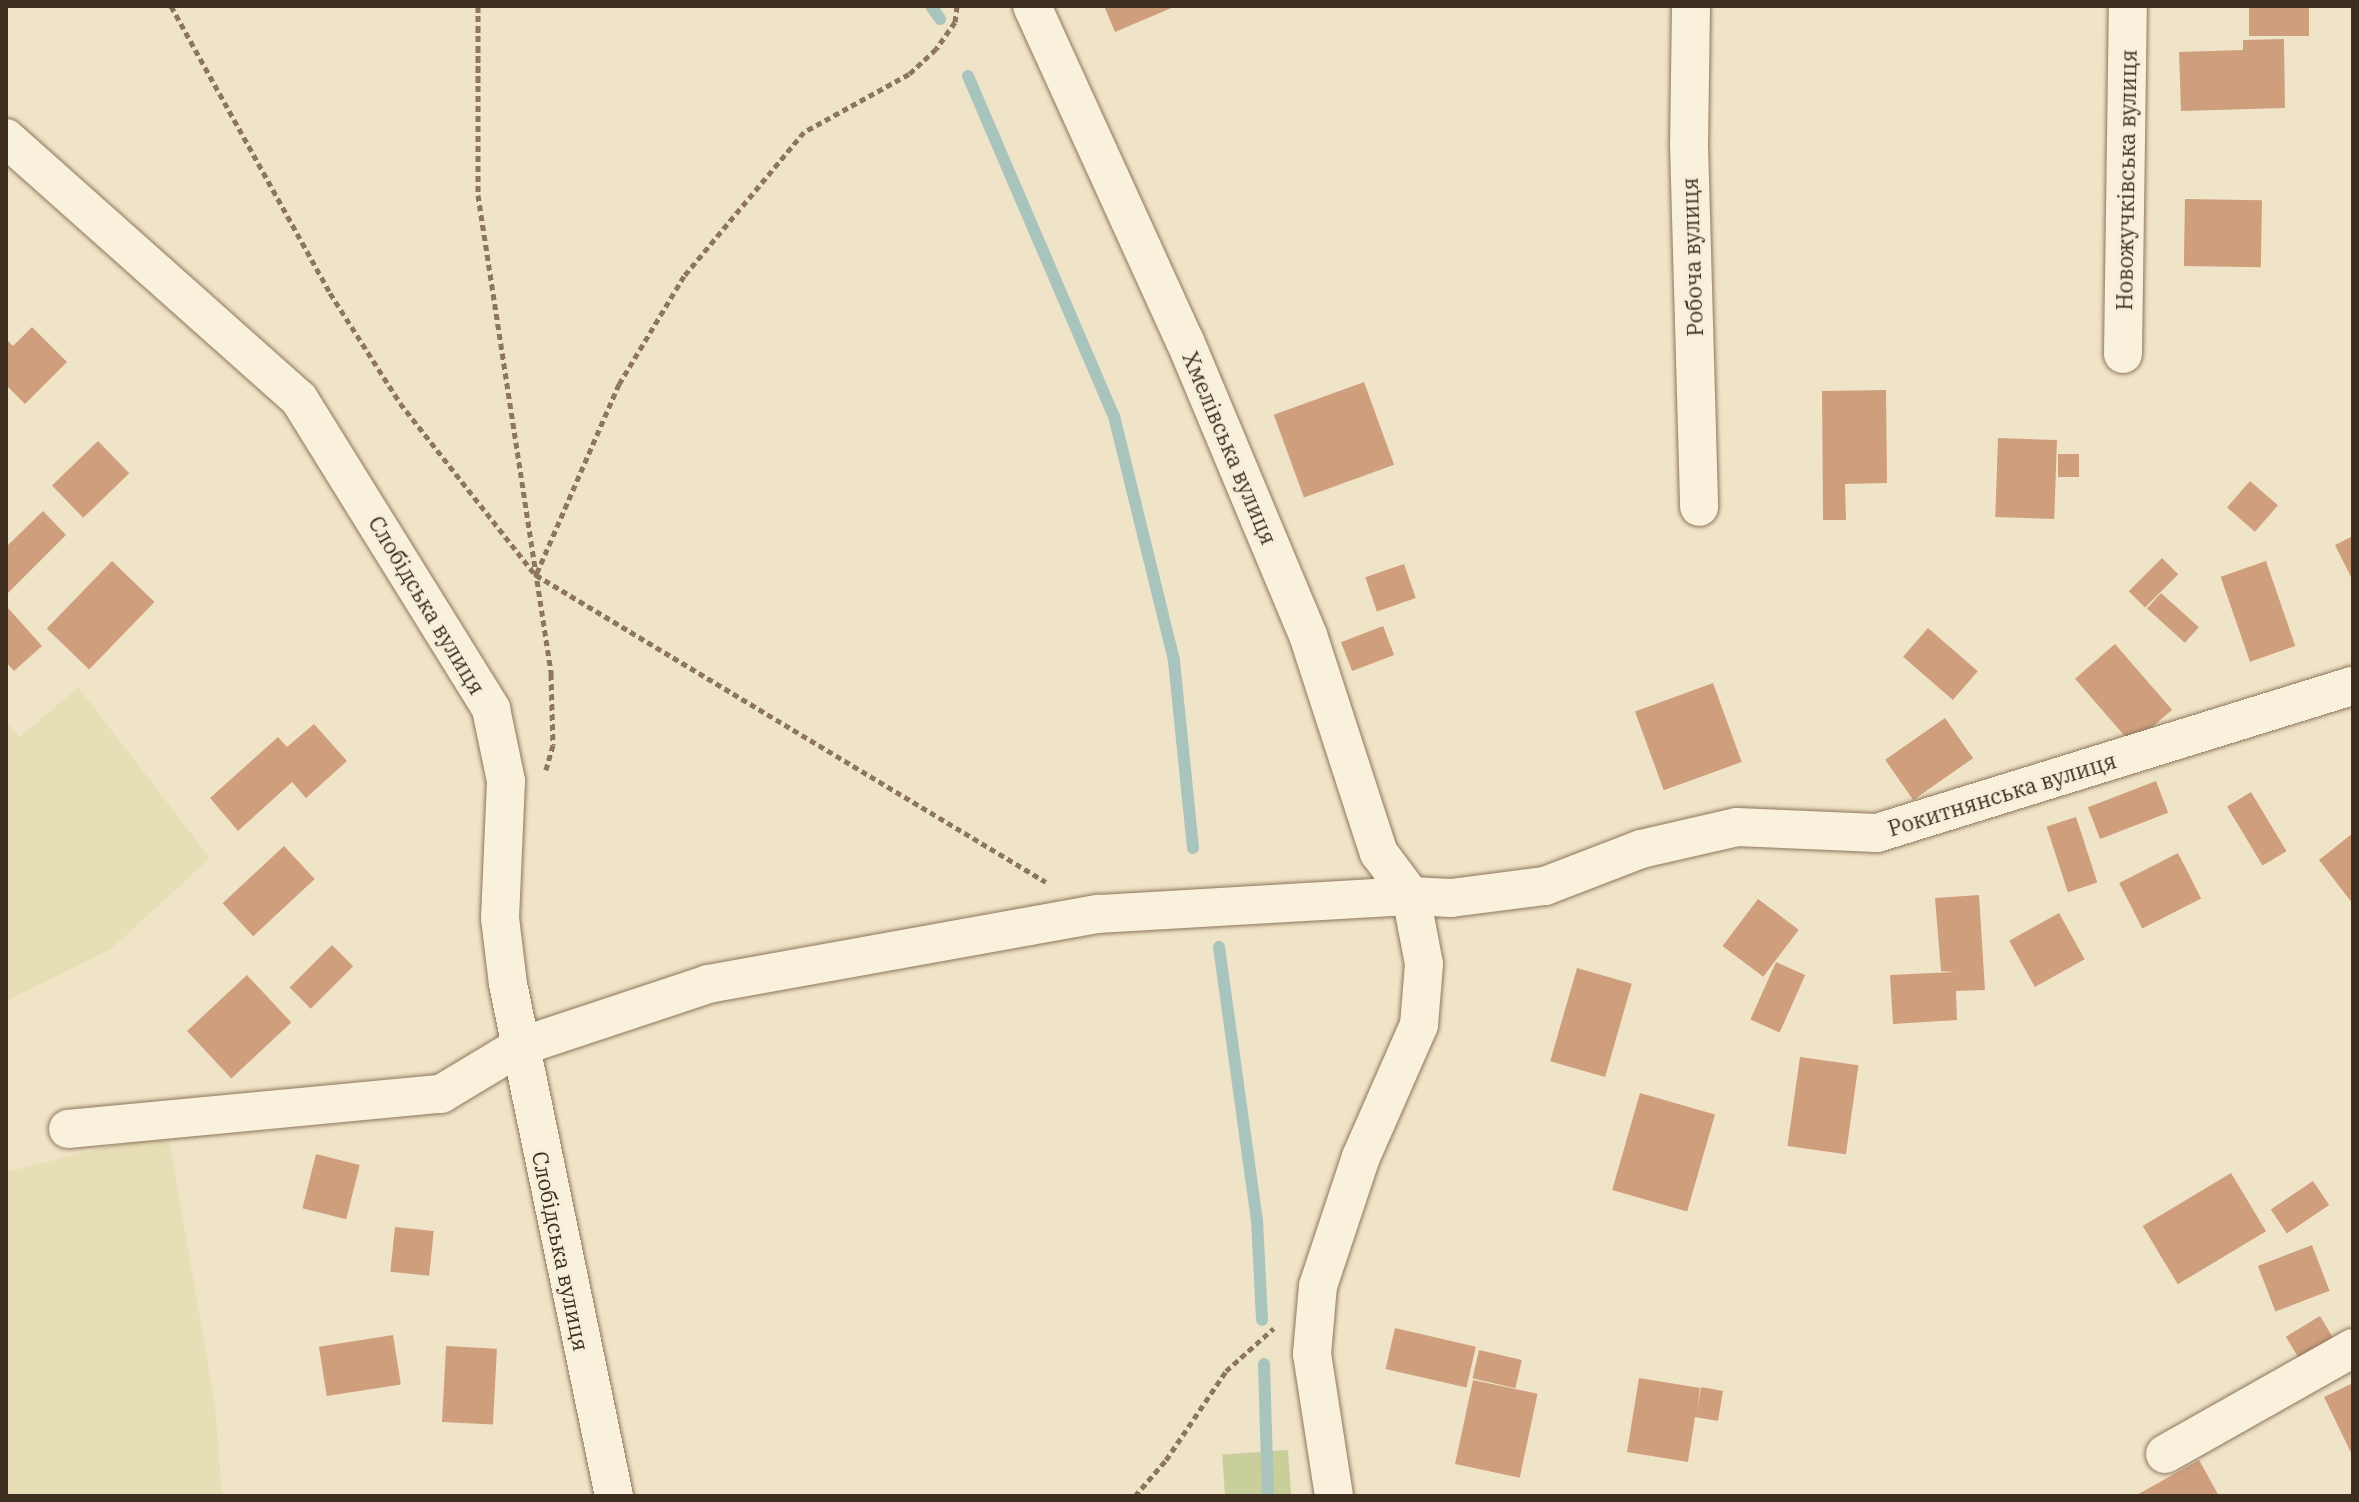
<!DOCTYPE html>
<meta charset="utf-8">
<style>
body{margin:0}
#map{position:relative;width:2359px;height:1502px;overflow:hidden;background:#f0e4c8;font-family:"IBM Plex Serif",serif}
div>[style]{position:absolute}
.farmland>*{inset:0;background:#e6deb5}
.green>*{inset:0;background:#c9cf9b;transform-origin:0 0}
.stream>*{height:12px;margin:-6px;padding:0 6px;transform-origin:6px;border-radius:6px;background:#a9c4bc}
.building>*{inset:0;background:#cf9f7d;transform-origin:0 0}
.path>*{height:5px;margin-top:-2.5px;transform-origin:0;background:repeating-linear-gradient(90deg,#8d765c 0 6px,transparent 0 10px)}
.roads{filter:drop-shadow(0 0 2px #8d765c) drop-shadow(0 0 2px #8d765c)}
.street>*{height:38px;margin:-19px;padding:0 19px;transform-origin:19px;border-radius:19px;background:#faf1dc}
span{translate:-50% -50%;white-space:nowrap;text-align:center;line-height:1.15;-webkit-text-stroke:6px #f7eed8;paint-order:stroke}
.street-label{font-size:22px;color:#3d2e20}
.frame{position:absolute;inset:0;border:8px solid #3d2e20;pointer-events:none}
</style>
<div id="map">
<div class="farmland">
<div style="clip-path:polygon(78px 687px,210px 858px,111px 949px,6px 1001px,6px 722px,20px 737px)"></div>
<div style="clip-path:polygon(168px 1132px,215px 1406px,222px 1496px,6px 1496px,6px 1172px)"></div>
</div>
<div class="green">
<div style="left:1288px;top:1450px;width:46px;height:66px;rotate:86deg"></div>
</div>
<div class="stream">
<div style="left:931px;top:6px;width:16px;rotate:55deg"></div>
<div style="left:968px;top:76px;width:370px;rotate:66.8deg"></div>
<div style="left:1114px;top:416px;width:252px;rotate:76.2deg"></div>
<div style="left:1174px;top:661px;width:188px;rotate:84.2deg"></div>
<div style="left:1219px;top:947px;width:276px;rotate:82.1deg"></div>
<div style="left:1257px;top:1220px;width:100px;rotate:87.1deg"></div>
<div style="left:1264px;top:1364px;width:132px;rotate:88.3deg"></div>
</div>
<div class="building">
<div style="clip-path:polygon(1104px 6px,1176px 6px,1115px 32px)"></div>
<div style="left:2249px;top:6px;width:60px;height:30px"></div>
<div style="clip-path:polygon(2284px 39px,2285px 108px,2181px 111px,2179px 52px,2243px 50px,2243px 40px)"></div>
<div style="left:2185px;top:199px;width:77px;height:67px;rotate:1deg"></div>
<div style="clip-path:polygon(32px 327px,67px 362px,25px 404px,6px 385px,6px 339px,13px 346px)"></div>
<div style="left:1364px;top:382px;width:88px;height:96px;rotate:70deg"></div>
<div style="clip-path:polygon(1886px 390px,1887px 483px,1845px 484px,1846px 520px,1823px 520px,1822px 391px)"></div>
<div style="left:1998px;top:438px;width:59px;height:79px;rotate:2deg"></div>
<div style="left:98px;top:441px;width:45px;height:64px;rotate:46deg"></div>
<div style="left:2058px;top:454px;width:21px;height:23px"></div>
<div style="left:2250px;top:481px;width:37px;height:35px;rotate:41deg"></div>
<div style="clip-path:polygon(43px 511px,66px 535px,6px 595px,6px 547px)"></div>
<div style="clip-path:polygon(2353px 536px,2353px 581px,2335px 545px)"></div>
<div style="left:2162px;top:558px;width:23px;height:47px;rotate:45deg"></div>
<div style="left:112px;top:561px;width:59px;height:94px;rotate:44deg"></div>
<div style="left:2266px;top:561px;width:90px;height:48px;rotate:71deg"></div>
<div style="left:1404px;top:564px;width:36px;height:41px;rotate:71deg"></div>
<div style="left:2161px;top:593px;width:51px;height:21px;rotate:42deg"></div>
<div style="clip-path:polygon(8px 608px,42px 646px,14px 671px,6px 662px)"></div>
<div style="left:1383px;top:626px;width:31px;height:45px;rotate:69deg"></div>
<div style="left:1928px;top:628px;width:66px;height:38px;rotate:41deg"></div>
<div style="left:2115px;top:644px;width:87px;height:53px;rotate:49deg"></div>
<div style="left:1713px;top:683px;width:84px;height:83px;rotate:70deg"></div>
<div style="left:1945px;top:718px;width:49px;height:73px;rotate:55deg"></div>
<div style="clip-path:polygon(314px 724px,347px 761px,306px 798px,292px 782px,238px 831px,210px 798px,278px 737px,287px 747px)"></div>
<div style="left:2156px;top:781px;width:34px;height:73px;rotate:69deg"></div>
<div style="left:2251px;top:792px;width:69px;height:28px;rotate:59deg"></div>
<div style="left:2076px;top:817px;width:69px;height:31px;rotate:72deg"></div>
<div style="clip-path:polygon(2353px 833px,2353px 904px,2319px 860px)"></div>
<div style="left:284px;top:846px;width:45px;height:84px;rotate:47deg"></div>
<div style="left:2178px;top:853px;width:51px;height:66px;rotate:63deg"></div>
<div style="clip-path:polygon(1979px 895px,1985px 990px,1956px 991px,1957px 1020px,1893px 1024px,1890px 975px,1955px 972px,1941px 971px,1935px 898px)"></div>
<div style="left:1758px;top:899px;width:51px;height:59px;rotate:37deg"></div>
<div style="left:2059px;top:913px;width:53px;height:57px;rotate:61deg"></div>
<div style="left:332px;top:945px;width:30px;height:60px;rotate:45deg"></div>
<div style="left:1776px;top:962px;width:32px;height:63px;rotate:24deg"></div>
<div style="left:1577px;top:968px;width:57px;height:97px;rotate:16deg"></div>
<div style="left:247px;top:975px;width:65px;height:82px;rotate:47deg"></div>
<div style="left:1800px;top:1057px;width:59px;height:90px;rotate:8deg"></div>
<div style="left:1640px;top:1093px;width:78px;height:101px;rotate:16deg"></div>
<div style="left:316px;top:1154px;width:45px;height:56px;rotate:14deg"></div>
<div style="left:2231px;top:1173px;width:68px;height:103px;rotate:59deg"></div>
<div style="left:2313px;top:1181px;width:29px;height:51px;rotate:56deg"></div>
<div style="left:395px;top:1227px;width:39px;height:45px;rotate:6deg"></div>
<div style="left:2312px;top:1245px;width:49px;height:58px;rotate:69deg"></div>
<div style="left:2320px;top:1316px;width:35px;height:40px;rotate:59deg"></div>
<div style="left:1395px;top:1328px;width:83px;height:42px;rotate:13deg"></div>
<div style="left:393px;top:1335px;width:50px;height:75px;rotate:81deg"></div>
<div style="left:446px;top:1346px;width:51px;height:76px;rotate:3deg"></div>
<div style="left:1479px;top:1350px;width:44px;height:29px;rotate:13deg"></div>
<div style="clip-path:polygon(1639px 1378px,1700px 1388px,1697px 1413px,1701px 1387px,1723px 1391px,1718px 1421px,1695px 1417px,1688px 1462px,1627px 1452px)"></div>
<div style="left:1473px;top:1380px;width:66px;height:86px;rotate:12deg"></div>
<div style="clip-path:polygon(2353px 1383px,2353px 1457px,2324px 1397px)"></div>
<div style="clip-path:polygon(2199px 1460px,2219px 1496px,2135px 1496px)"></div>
</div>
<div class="path">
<div style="left:171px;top:6px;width:328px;rotate:61deg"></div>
<div style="left:330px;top:293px;width:130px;rotate:57.5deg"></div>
<div style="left:400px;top:403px;width:216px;rotate:51.8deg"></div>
<div style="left:478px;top:6px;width:189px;rotate:90deg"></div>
<div style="left:478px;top:195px;width:485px;rotate:81.3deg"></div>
<div style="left:551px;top:674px;width:71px;rotate:88.4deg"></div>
<div style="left:553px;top:745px;width:26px;rotate:106deg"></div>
<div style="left:957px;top:6px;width:16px;rotate:97deg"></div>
<div style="left:955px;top:22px;width:33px;rotate:125deg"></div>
<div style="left:936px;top:49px;width:37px;rotate:137deg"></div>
<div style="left:909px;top:74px;width:120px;rotate:151.1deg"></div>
<div style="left:804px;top:132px;width:187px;rotate:129.8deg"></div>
<div style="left:684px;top:276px;width:126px;rotate:121deg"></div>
<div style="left:619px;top:384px;width:208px;rotate:113.5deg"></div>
<div style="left:536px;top:575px;width:595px;rotate:31.05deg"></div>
<div style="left:1135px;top:1496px;width:48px;rotate:-49.3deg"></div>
<div style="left:1166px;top:1460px;width:107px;rotate:-56deg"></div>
<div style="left:1226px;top:1371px;width:64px;rotate:-41.9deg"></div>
</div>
<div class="roads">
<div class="street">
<div style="left:1032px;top:6px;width:368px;rotate:65.5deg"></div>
<div style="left:1185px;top:341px;width:319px;rotate:67.3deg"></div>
<div style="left:1308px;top:635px;width:229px;rotate:72deg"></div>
<div style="left:1379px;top:853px;width:54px;rotate:53.3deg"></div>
<div style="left:1691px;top:6px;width:138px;rotate:90.8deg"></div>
<div style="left:1689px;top:144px;width:363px;rotate:88.4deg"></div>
<div style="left:6px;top:138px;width:392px;rotate:41.7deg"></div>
<div style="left:299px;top:399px;width:365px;rotate:58.2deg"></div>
<div style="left:491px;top:709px;width:74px;rotate:78.2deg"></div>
<div style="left:506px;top:781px;width:137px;rotate:92.5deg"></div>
<div style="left:500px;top:918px;width:66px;rotate:83.1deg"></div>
<div style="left:508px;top:984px;width:523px;rotate:78.3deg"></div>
<div style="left:2123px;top:354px;width:348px;rotate:-89.2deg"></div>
<div style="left:68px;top:1129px;width:375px;rotate:-5.4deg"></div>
<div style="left:441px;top:1094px;width:91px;rotate:-31.1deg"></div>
<div style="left:519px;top:1047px;width:199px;rotate:-18.4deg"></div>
<div style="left:708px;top:984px;width:396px;rotate:-10.2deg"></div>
<div style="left:1098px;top:914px;width:314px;rotate:-3.3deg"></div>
<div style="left:2165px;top:1454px;width:216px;rotate:-29.4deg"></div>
<div style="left:1334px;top:1496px;width:144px;rotate:-98.8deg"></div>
<div style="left:1312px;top:1354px;width:68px;rotate:-85deg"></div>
<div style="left:1318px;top:1286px;width:136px;rotate:-71.6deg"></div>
<div style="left:1361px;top:1157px;width:144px;rotate:-66.3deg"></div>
<div style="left:1419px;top:1025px;width:61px;rotate:-85.3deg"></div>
<div style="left:1424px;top:964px;width:69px;rotate:-100.8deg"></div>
<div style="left:1411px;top:896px;width:40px;rotate:2.9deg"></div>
<div style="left:1451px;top:898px;width:95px;rotate:-7.3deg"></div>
<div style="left:1545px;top:886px;width:103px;rotate:-21.1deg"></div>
<div style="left:1641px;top:849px;width:98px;rotate:-12.9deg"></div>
<div style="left:1737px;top:827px;width:140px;rotate:2.5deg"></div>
<div style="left:1877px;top:833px;width:498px;rotate:-17.2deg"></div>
</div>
</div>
<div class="street-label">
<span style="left:2126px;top:180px;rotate:-89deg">Новожучківська вулиця</span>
<span style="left:1692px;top:257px;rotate:-92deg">Робоча вулиця</span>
<span style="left:1230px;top:448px;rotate:67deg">Хмелівська вулиця</span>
<span style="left:427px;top:605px;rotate:59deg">Слобідська вулиця</span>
<span style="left:2002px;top:794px;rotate:-17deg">Рокитнянська вулиця</span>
<span style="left:561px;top:1251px;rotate:78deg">Слобідська вулиця</span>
</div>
<div class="frame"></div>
</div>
